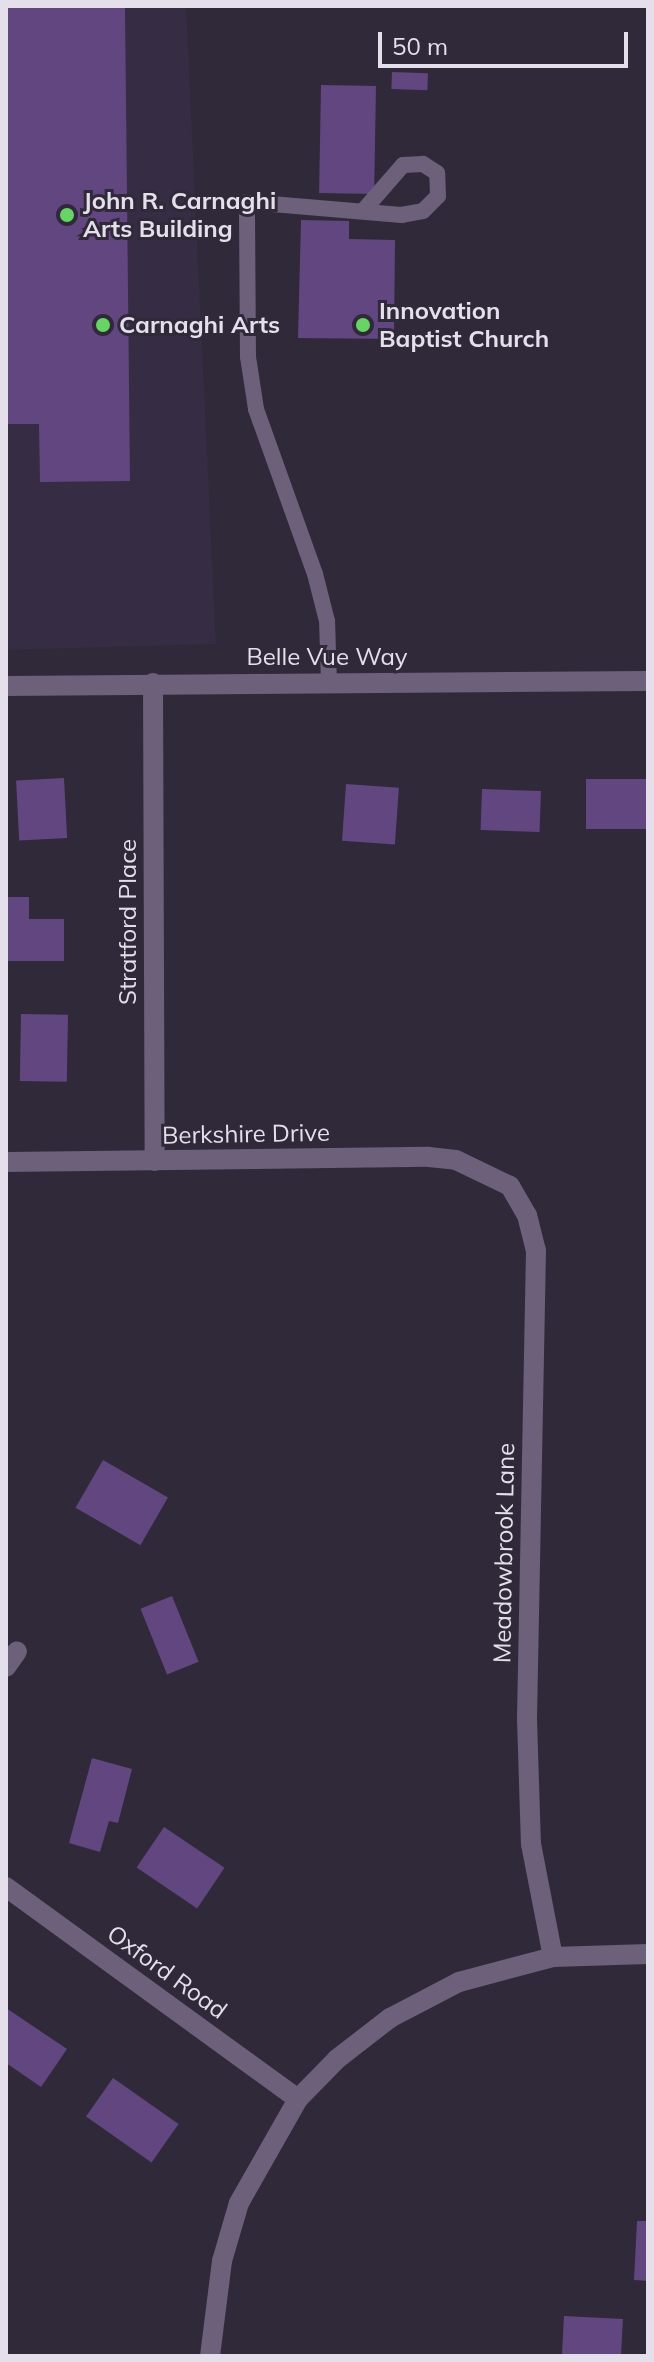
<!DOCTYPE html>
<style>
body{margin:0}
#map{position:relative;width:654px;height:2362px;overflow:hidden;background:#302939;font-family:Mulish,sans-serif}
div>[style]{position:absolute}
.built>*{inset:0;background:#362c43}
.building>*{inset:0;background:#624680;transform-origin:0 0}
.lane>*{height:16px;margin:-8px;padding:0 8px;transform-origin:8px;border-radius:8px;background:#6c607a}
.street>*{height:20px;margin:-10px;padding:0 10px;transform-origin:10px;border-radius:10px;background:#6c607a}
.dots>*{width:22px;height:22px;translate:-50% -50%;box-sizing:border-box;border:4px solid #302939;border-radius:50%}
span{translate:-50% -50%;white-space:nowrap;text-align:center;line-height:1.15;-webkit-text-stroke:6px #302939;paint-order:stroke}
.poi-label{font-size:24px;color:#e4dfea;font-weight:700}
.left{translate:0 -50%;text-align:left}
.street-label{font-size:24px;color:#e4dfea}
.frame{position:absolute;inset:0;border:8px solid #e4dfea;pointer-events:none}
.scale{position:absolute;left:378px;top:32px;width:250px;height:36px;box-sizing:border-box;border:4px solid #e4dfea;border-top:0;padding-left:10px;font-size:24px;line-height:28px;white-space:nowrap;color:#e4dfea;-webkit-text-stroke:6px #302939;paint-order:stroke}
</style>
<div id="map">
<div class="built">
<div style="clip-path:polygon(6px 6px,186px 6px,216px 644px,6px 650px)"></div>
</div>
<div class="building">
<div style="clip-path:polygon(6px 6px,125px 6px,130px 481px,40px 482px,39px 424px,6px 424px)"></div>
<div style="left:392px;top:72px;width:36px;height:17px;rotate:2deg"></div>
<div style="left:321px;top:85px;width:55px;height:108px;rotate:1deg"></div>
<div style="clip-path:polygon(301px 220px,349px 221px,349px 239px,395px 240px,394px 339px,298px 338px)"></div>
<div style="left:64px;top:778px;width:60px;height:48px;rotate:87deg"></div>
<div style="left:648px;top:779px;width:50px;height:62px;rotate:90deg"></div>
<div style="left:346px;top:784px;width:53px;height:57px;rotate:4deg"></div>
<div style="left:482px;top:789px;width:59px;height:41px;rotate:2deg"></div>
<div style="clip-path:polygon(6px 897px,29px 897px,29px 919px,64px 919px,64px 961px,6px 961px)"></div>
<div style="left:21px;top:1014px;width:47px;height:67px;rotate:1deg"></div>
<div style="left:103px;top:1460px;width:75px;height:55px;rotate:30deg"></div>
<div style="left:172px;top:1596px;width:71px;height:34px;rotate:68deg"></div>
<div style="clip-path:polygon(92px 1758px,132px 1769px,118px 1823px,109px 1821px,100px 1852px,69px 1843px)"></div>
<div style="left:164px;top:1827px;width:73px;height:49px;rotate:34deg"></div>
<div style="clip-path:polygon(6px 2008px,67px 2049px,41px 2087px,6px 2063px)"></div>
<div style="left:113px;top:2078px;width:80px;height:47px;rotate:35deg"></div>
<div style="clip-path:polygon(637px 2221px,648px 2221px,648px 2281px,634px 2280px)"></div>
<div style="left:564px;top:2316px;width:59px;height:40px;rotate:3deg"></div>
</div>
<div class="lane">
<div style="left:329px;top:683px;width:62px;rotate:-91.8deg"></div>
<div style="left:327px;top:621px;width:49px;rotate:-104.3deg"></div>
<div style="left:315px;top:574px;width:175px;rotate:-109.7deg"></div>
<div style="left:256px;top:409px;width:53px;rotate:-98.7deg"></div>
<div style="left:248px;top:357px;width:155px;rotate:-90.4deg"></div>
<div style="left:247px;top:202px;width:155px;rotate:4.8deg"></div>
<div style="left:401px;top:215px;width:22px;rotate:-10deg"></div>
<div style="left:423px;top:211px;width:21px;rotate:-45deg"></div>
<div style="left:438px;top:196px;width:23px;rotate:-92deg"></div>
<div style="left:437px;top:173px;width:17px;rotate:-147deg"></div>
<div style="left:423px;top:164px;width:20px;rotate:177deg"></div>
<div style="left:403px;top:165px;width:61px;rotate:131deg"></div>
</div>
<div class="street">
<div style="left:153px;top:683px;width:478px;rotate:89.8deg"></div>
<div style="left:6px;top:686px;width:642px;rotate:-0.45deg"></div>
<div style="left:6px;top:1162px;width:423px;rotate:-0.7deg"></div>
<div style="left:429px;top:1157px;width:27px;rotate:6deg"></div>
<div style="left:456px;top:1160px;width:60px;rotate:25.7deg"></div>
<div style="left:510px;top:1186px;width:34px;rotate:60deg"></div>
<div style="left:527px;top:1215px;width:36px;rotate:76deg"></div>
<div style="left:536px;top:1250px;width:469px;rotate:91.1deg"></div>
<div style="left:527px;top:1719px;width:125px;rotate:88.2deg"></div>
<div style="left:531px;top:1844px;width:115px;rotate:79deg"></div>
<div style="left:6px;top:1667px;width:19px;rotate:-55deg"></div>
<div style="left:6px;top:1887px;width:361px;rotate:36deg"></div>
<div style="left:210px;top:2356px;width:96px;rotate:-82.8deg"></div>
<div style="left:222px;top:2261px;width:60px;rotate:-73.7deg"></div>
<div style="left:239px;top:2203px;width:120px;rotate:-60.4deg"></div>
<div style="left:298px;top:2099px;width:56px;rotate:-45.7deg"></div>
<div style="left:337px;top:2059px;width:67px;rotate:-37.7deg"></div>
<div style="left:390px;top:2018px;width:78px;rotate:-27.6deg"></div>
<div style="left:459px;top:1982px;width:97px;rotate:-14.9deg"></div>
<div style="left:553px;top:1957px;width:95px;rotate:-1.8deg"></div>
</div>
<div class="dots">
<div style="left:67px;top:215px;background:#68d465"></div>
<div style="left:103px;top:325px;background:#68d465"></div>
<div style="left:363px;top:325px;background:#68d465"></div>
</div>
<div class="poi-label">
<span class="left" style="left:83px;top:215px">John R. Carnaghi<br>Arts Building</span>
<span class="left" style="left:379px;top:325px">Innovation<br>Baptist Church</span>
<span class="left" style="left:119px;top:325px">Carnaghi Arts</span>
</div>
<div class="street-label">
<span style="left:327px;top:657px">Belle Vue Way</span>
<span style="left:128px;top:922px;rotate:-90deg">Stratford Place</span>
<span style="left:246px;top:1134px;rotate:-1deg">Berkshire Drive</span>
<span style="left:504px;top:1553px;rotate:-89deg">Meadowbrook Lane</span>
<span style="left:167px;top:1972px;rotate:36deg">Oxford Road</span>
</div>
<div class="frame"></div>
<div class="scale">50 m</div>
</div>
